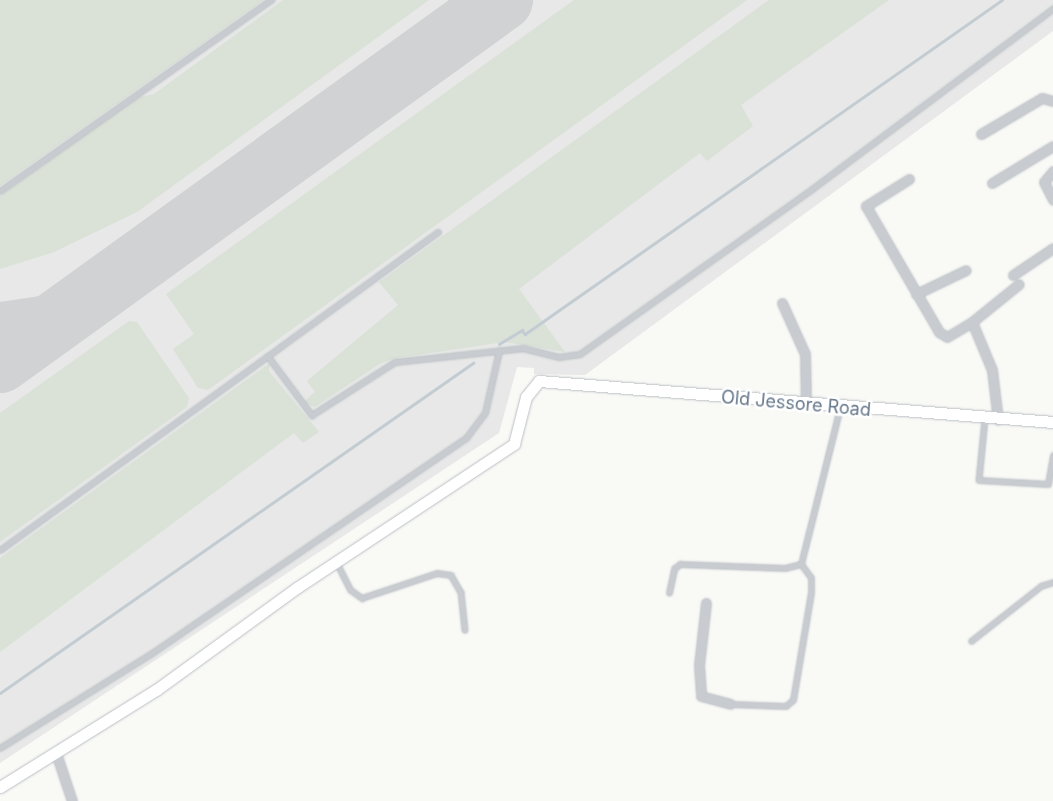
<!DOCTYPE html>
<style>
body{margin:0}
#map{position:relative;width:1053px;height:801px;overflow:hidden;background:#f9f9f6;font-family:Inter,sans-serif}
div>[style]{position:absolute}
.built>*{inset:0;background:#e7e8e7}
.green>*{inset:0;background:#dae1d7}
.stream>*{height:2.5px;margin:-1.25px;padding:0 1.25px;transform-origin:1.25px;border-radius:1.25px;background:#c2ccd2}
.taxiway>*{height:25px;margin:-12.5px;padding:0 12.5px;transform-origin:12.5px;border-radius:12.5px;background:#d0d2d4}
.runway>*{height:62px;margin:-31px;padding:0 31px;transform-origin:31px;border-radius:31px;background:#d0d2d4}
.roads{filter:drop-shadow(0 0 1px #babfc4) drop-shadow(0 0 1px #babfc4)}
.lane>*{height:4.5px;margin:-2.25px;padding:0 2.25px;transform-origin:2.25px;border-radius:2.25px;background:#c8ccd0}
.street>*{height:9px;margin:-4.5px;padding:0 4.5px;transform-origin:4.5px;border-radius:4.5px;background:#c8ccd0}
.secondary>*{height:11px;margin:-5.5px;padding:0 5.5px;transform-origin:5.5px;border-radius:5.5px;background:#fff}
span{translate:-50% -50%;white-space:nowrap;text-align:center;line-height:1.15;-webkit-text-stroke:5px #fff;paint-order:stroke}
.street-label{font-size:18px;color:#65778a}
</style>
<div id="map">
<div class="built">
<div style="clip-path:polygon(0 0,1053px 0,1053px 31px,585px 375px,534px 374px,534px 368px,517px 367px,499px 433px,0 763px)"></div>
</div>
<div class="green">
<div style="clip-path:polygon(0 0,264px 0,0 186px)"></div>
<div style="clip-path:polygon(283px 0,429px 0,137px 212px,54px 252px,0 269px,0 196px,136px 98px,154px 94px)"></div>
<div style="clip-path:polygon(574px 0,747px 0,208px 390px,198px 388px,173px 349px,194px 334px,166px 294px)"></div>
<div style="clip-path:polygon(769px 0,889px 0,741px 105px,753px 126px,707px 161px,700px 153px,519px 289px,565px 352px,505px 342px,397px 358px,381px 363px,315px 407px,302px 403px,315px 392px,307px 381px,398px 305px,379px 282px)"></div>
<div style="clip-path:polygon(129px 321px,137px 322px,189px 398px,187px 407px,0 542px,0 413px)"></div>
<div style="clip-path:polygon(270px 363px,269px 371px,319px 432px,303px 443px,294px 433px,0 652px,0 558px)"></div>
</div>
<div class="stream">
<div style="left:499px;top:344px;width:27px;rotate:-31deg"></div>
<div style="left:522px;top:330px;width:5px;rotate:53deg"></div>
<div style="left:525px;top:334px;width:582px;rotate:-35deg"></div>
<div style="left:0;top:693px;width:577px;rotate:-34.9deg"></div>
</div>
<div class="taxiway">
<div style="left:0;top:314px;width:69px;rotate:-8.4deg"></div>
<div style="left:68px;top:304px;width:40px;rotate:-25deg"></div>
</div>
<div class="runway">
<div style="left:0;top:362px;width:619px;rotate:-35.8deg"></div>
</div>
<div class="roads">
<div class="lane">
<div style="left:0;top:191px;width:332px;rotate:-35.2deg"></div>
<div style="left:268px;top:356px;width:210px;rotate:-36.1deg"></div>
<div style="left:985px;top:419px;width:61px;rotate:95.6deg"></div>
<div style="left:979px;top:480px;width:69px;rotate:3.3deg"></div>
<div style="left:1048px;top:484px;width:29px;rotate:-80deg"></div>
<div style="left:0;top:550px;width:331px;rotate:-35.9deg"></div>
<div style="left:268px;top:356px;width:74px;rotate:53.3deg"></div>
<div style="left:312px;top:415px;width:98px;rotate:-32.6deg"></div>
<div style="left:395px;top:362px;width:129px;rotate:-6.2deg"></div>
<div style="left:523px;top:348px;width:37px;rotate:14deg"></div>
<div style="left:559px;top:357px;width:21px;rotate:-8deg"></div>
<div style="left:580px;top:354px;width:285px;rotate:-35.4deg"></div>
<div style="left:812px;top:189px;width:301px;rotate:-36.8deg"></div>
<div style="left:337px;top:563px;width:30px;rotate:63deg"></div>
<div style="left:351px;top:590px;width:14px;rotate:36deg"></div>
<div style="left:362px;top:598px;width:79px;rotate:-18.4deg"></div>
<div style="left:437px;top:573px;width:14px;rotate:8deg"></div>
<div style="left:451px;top:575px;width:20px;rotate:60deg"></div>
<div style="left:461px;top:592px;width:38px;rotate:84deg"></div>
<div style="left:669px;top:593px;width:25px;rotate:-78deg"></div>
<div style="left:674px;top:569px;width:8px;rotate:-40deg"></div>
<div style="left:680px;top:564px;width:105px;rotate:2.2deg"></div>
<div style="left:785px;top:568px;width:16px;rotate:-14deg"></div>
<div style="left:801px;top:564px;width:161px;rotate:-76deg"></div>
<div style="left:971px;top:641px;width:89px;rotate:-38.2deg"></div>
<div style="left:1041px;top:586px;width:13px;rotate:-18deg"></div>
<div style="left:730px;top:704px;width:56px;rotate:2deg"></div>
<div style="left:786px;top:706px;width:9px;rotate:-41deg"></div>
<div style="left:793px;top:700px;width:109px;rotate:-80.5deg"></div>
<div style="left:811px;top:592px;width:14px;rotate:-90deg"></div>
<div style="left:811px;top:578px;width:17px;rotate:-126deg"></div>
<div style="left:0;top:748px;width:179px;rotate:-32deg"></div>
<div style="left:152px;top:653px;width:381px;rotate:-34.4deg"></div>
<div style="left:466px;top:438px;width:31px;rotate:-53deg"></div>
<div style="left:485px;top:413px;width:64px;rotate:-77.3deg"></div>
</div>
<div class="street">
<div style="left:981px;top:134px;width:71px;rotate:-30.5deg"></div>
<div style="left:1042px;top:98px;width:11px;rotate:15deg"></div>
<div style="left:1053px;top:171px;width:14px;rotate:129deg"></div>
<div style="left:1044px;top:182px;width:20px;rotate:63deg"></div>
<div style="left:909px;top:179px;width:51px;rotate:147.9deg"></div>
<div style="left:866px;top:206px;width:146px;rotate:59.9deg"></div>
<div style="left:939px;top:332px;width:9px;rotate:32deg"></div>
<div style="left:947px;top:337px;width:29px;rotate:-31deg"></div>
<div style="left:972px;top:322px;width:52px;rotate:67.4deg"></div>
<div style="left:992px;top:370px;width:50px;rotate:83.2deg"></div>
<div style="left:992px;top:183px;width:71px;rotate:-31.2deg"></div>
<div style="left:1013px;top:275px;width:48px;rotate:-34deg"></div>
<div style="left:916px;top:294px;width:55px;rotate:-25.6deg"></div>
<div style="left:782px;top:303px;width:56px;rotate:65.7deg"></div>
<div style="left:805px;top:354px;width:50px;rotate:88.9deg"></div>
<div style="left:972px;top:322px;width:60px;rotate:-39deg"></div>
<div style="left:706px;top:603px;width:62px;rotate:96.4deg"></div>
<div style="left:699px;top:665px;width:31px;rotate:86deg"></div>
<div style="left:701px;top:696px;width:30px;rotate:15deg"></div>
<div style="left:56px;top:753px;width:51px;rotate:71.6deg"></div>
</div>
<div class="secondary">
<div style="left:0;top:787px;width:184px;rotate:-31.9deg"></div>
<div style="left:156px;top:690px;width:175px;rotate:-36deg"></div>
<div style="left:298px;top:587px;width:259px;rotate:-33.5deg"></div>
<div style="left:514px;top:444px;width:49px;rotate:-75.7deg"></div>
<div style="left:526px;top:397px;width:21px;rotate:-51deg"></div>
<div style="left:539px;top:381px;width:516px;rotate:4.56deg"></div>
</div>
</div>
<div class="street-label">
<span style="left:796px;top:404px;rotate:5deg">Old Jessore Road</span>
</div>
</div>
